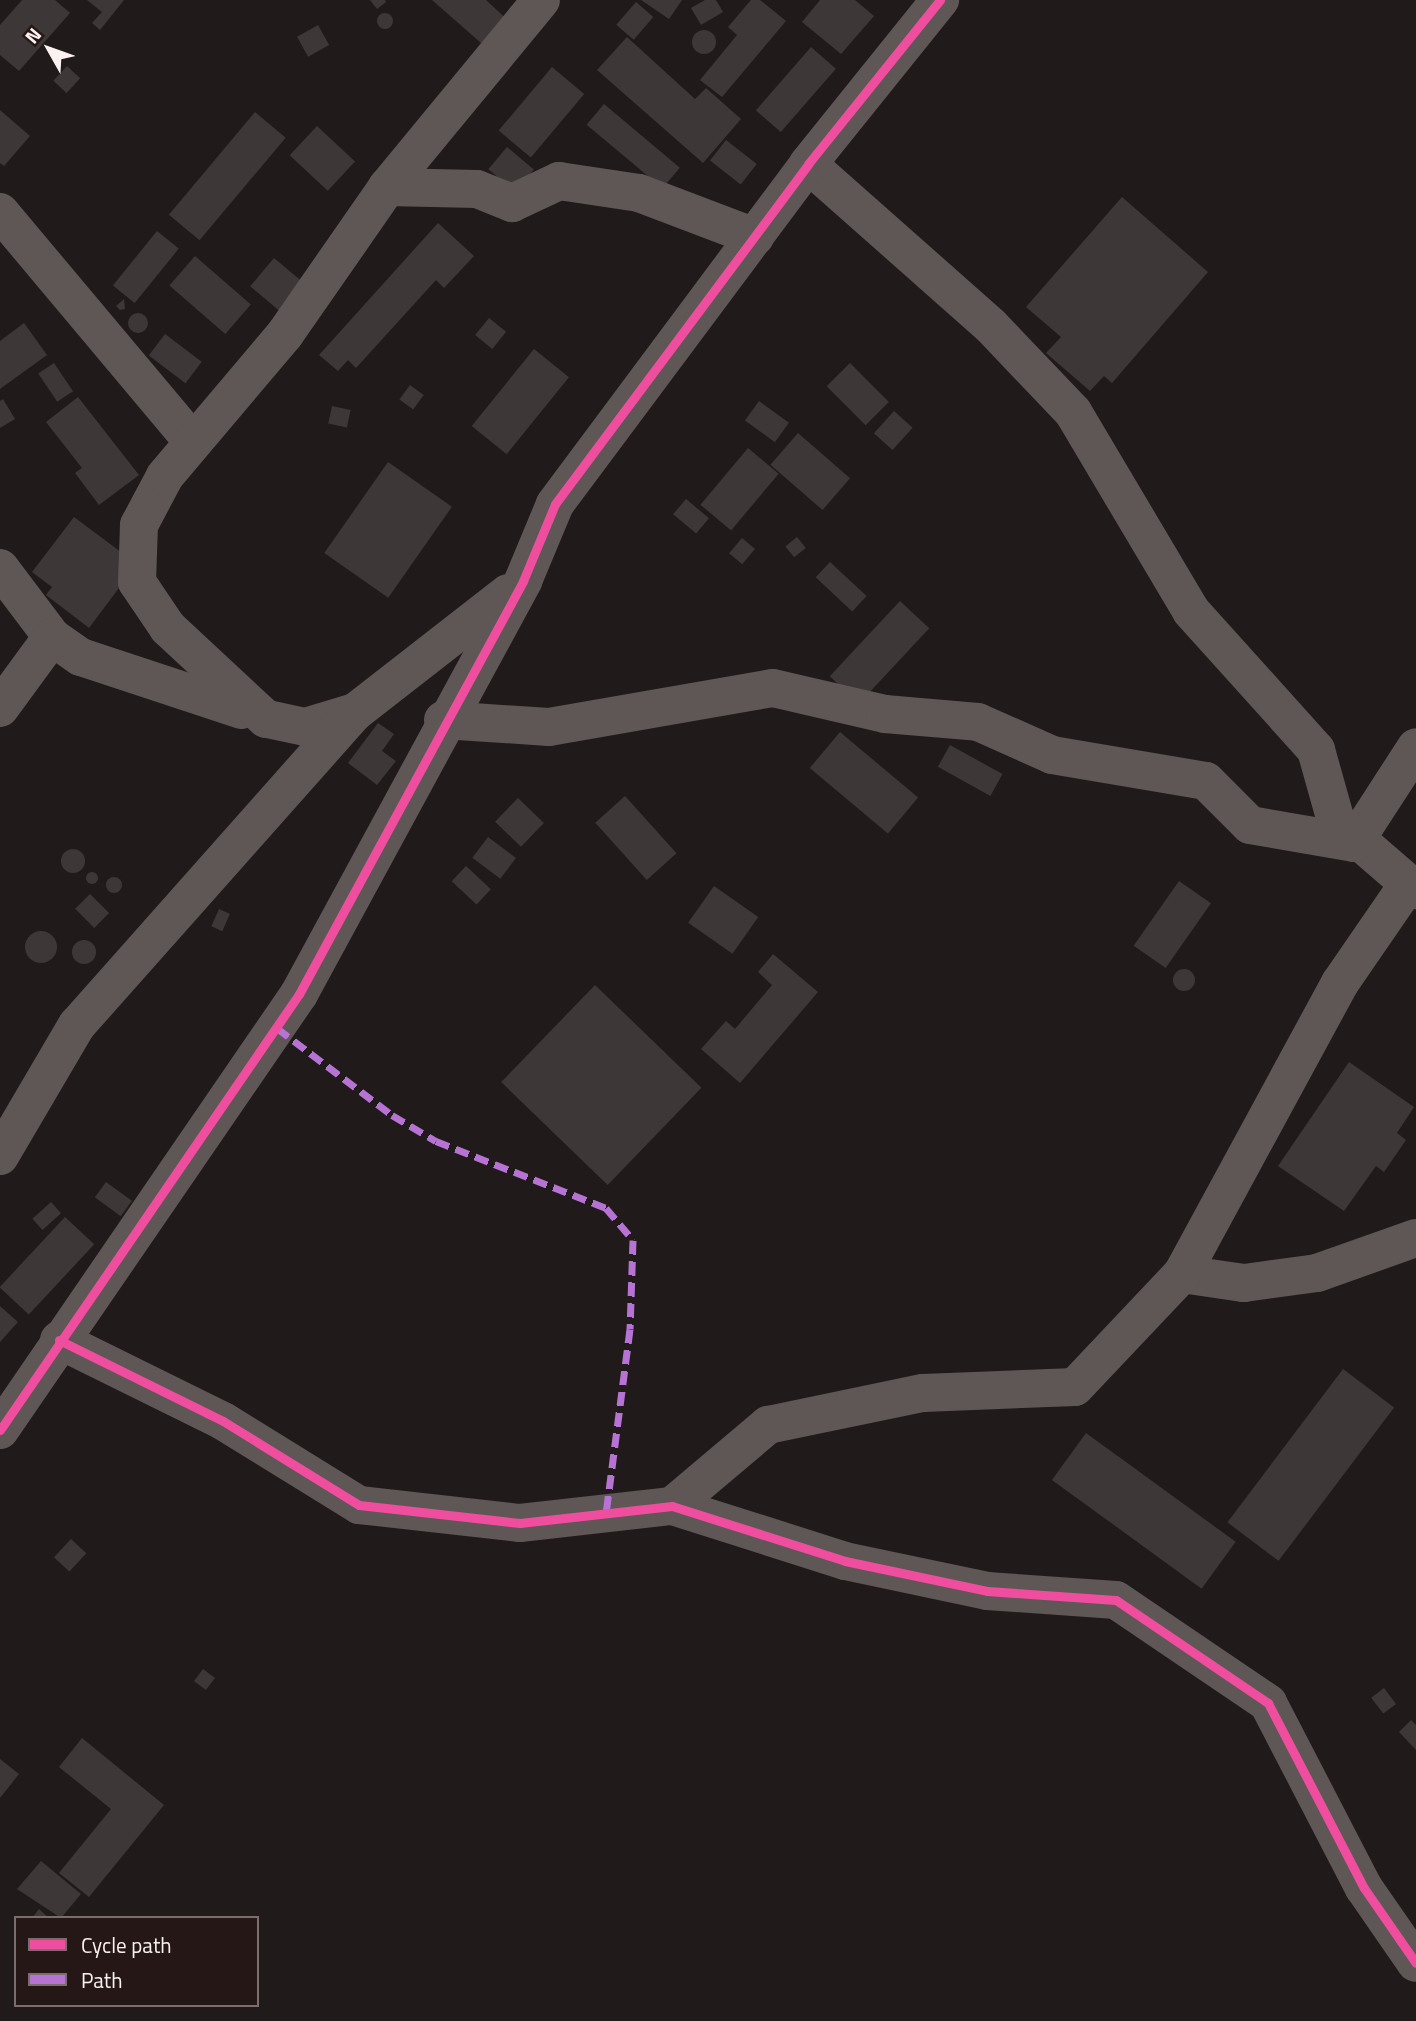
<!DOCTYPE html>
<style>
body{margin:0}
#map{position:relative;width:1416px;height:2021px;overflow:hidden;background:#201a1a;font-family:"Titillium Web",sans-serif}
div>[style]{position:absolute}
.building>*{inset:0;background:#3d3837;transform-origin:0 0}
.round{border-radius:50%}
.minor>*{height:38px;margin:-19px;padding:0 19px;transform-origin:19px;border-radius:19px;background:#5f5656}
.quiet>*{height:7px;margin-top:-3.5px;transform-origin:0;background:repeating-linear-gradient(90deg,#b673d3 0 14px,transparent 0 21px)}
.cycleway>*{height:9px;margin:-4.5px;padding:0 4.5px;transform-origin:4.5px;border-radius:4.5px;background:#ef4d9e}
span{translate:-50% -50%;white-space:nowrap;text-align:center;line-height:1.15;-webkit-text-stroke:5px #241716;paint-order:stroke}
.legend{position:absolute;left:14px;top:1916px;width:245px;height:91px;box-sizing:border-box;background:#241716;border:2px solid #7a6e6d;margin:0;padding:9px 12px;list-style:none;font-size:21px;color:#fbf1f0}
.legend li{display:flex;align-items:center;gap:14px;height:35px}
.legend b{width:35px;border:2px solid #7a6e6d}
.north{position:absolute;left:14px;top:14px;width:70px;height:70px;-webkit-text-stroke:5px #241716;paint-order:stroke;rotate:310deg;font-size:19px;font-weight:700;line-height:28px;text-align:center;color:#fbf1f0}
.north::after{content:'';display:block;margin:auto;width:24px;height:32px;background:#fbf1f0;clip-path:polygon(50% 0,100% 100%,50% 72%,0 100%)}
</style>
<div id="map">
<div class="building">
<div style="clip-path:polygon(22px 0,55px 0,70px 13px,19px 71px,0 55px,0 25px)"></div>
<div style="clip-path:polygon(87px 0,124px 0,100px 30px,92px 23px,102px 12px)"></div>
<div style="clip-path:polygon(370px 0,385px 0,386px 2px,377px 9px)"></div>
<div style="clip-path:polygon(432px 0,486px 0,512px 24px,489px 50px)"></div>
<div style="clip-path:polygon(641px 0,682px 0,669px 19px)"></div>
<div style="clip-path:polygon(705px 0,716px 0,723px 12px,701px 25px,691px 8px)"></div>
<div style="clip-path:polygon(751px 0,760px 0,786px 21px,722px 97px,700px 80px,737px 35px,728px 27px)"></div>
<div style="clip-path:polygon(820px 0,855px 0,874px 16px,841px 54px,802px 22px)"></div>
<div style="left:636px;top:2px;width:23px;height:30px;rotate:41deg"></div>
<div class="round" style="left:377px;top:13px;width:16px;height:16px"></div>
<div style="left:318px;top:25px;width:23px;height:24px;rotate:61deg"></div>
<div class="round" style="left:692px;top:30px;width:24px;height:24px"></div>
<div style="clip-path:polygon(627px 37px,695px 99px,706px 88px,741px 119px,703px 163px,597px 70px)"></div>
<div style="left:811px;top:47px;width:33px;height:84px;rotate:41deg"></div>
<div style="left:67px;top:66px;width:18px;height:20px;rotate:43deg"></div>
<div style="left:552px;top:67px;width:42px;height:83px;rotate:40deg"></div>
<div style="left:604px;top:104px;width:99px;height:27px;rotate:40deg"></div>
<div style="clip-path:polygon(0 110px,30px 136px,4px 166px,0 163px)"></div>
<div style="left:255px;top:112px;width:40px;height:134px;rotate:40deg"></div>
<div style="left:317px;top:126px;width:52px;height:40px;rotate:43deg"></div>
<div style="left:726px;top:140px;width:39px;height:26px;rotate:38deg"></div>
<div style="left:507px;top:147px;width:35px;height:29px;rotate:40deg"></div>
<div style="clip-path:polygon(1122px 197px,1208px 272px,1112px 383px,1104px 376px,1090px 391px,1046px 353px,1061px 337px,1026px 307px)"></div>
<div style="clip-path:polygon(438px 223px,474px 256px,444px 288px,436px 280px,356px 368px,348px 360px,338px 371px,319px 355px)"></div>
<div style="left:157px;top:231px;width:28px;height:70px;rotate:39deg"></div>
<div style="left:195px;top:256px;width:74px;height:39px;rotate:41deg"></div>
<div style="left:274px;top:258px;width:48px;height:37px;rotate:40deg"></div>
<div style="clip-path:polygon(124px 299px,125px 309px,120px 310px,116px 306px)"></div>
<div class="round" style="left:128px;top:313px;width:20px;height:20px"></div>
<div style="left:489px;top:318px;width:22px;height:22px;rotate:39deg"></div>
<div style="clip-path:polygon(24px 323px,47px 355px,0 389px,0 341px)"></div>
<div style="left:165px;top:334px;width:46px;height:27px;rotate:37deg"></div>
<div style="left:534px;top:349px;width:45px;height:99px;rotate:39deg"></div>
<div style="left:54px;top:363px;width:34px;height:19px;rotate:56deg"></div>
<div style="left:850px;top:363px;width:55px;height:33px;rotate:45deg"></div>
<div style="left:410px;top:385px;width:17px;height:18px;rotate:36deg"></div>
<div style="clip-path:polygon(78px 397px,139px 475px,99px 505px,75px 473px,82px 468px,46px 422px)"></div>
<div style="clip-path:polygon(3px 399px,15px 419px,0 428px,0 401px)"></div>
<div style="left:759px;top:401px;width:37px;height:24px;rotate:36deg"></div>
<div style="left:332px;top:406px;width:19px;height:18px;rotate:12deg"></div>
<div style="left:894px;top:411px;width:25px;height:30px;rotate:42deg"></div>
<div style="left:798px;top:433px;width:69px;height:42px;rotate:41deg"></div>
<div style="left:748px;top:448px;width:40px;height:74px;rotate:40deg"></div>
<div style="left:388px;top:462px;width:78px;height:111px;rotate:35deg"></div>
<div style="left:686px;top:499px;width:30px;height:20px;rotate:40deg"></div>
<div style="clip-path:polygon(74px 517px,137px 564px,89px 628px,46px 595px,52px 587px,32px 572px)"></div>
<div style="left:797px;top:537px;width:14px;height:15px;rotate:51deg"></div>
<div style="left:742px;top:538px;width:17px;height:20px;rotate:40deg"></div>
<div style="left:830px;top:562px;width:50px;height:21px;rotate:43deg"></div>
<div style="left:900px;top:601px;width:40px;height:103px;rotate:43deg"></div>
<div style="clip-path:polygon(378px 723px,394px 734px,382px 751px,396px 761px,377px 785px,348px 763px)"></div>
<div style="left:840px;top:732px;width:102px;height:47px;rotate:40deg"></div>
<div style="left:950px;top:745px;width:60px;height:25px;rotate:29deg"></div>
<div style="left:625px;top:796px;width:77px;height:40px;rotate:48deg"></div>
<div style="left:518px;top:798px;width:36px;height:33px;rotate:44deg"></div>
<div style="left:488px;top:837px;width:35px;height:26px;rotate:37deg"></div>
<div class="round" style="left:61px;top:849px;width:24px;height:24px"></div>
<div style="left:466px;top:866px;width:34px;height:21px;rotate:43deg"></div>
<div class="round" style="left:86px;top:872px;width:12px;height:12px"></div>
<div class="round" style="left:106px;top:877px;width:16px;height:16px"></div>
<div style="left:1179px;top:881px;width:39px;height:79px;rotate:35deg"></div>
<div style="left:714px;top:886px;width:54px;height:45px;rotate:35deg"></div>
<div style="left:90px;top:894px;width:27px;height:21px;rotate:45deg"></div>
<div style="left:219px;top:909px;width:12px;height:19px;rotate:24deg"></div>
<div class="round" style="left:25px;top:931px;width:32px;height:32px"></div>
<div class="round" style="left:72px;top:940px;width:24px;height:24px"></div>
<div style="clip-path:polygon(773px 954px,818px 992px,740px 1083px,701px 1049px,726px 1021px,735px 1029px,772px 985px,758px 972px)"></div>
<div class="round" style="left:1173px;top:969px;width:22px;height:22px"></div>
<div style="left:595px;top:985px;width:148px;height:135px;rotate:44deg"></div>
<div style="clip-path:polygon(1349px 1062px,1414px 1107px,1397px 1133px,1406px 1140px,1384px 1172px,1376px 1166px,1344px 1211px,1278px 1166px)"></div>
<div style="left:106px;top:1182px;width:32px;height:19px;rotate:36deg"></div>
<div style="left:51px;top:1202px;width:15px;height:25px;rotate:48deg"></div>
<div style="left:65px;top:1217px;width:40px;height:96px;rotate:43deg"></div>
<div style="clip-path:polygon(0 1306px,18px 1322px,0 1342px)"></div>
<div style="left:1343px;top:1369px;width:64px;height:192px;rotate:37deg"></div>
<div style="left:1086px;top:1433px;width:185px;height:58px;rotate:36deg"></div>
<div style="left:71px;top:1539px;width:21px;height:25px;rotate:43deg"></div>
<div style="left:203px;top:1669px;width:15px;height:15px;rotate:37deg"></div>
<div style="left:1384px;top:1688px;width:20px;height:16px;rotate:53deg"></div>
<div style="clip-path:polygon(1411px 1720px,1416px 1725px,1416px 1750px,1399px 1732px)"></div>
<div style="clip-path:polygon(82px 1738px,164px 1805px,89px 1897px,59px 1873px,111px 1809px,59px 1767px)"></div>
<div style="clip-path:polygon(0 1759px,19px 1774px,0 1798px)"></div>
<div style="clip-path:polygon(41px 1861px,81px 1894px,61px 1918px,17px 1889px)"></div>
<div style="clip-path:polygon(39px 1909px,49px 1918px,32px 1918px)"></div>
</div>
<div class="minor">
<div style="left:808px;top:164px;width:244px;rotate:41.5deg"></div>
<div style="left:991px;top:326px;width:119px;rotate:46.4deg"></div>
<div style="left:1073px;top:412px;width:231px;rotate:59.3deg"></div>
<div style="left:1191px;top:611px;width:187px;rotate:48deg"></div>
<div style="left:1316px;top:750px;width:74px;rotate:74.3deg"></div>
<div style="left:1336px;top:821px;width:106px;rotate:40.8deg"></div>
<div style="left:387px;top:187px;width:90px;rotate:1.3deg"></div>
<div style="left:477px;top:189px;width:38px;rotate:22deg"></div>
<div style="left:512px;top:203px;width:52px;rotate:-25.1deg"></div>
<div style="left:559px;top:181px;width:81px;rotate:8.5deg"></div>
<div style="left:639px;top:193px;width:124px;rotate:20.8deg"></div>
<div style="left:0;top:212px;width:300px;rotate:50deg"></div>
<div style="left:0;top:568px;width:86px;rotate:53deg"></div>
<div style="left:52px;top:637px;width:35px;rotate:35deg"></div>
<div style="left:81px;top:657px;width:169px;rotate:18.3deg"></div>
<div style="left:508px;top:593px;width:194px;rotate:142.1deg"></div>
<div style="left:355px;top:712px;width:52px;rotate:163.3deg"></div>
<div style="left:305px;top:727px;width:40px;rotate:-168deg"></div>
<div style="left:266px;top:719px;width:134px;rotate:-137.1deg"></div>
<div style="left:168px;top:628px;width:55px;rotate:-124deg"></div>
<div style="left:137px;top:582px;width:57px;rotate:-88deg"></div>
<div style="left:139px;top:525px;width:55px;rotate:-62deg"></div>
<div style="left:165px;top:476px;width:186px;rotate:-49.8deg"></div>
<div style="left:285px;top:334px;width:179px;rotate:-55.2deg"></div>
<div style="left:387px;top:187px;width:242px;rotate:-50.5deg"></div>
<div style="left:0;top:708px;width:88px;rotate:-53.8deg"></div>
<div style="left:443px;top:720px;width:106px;rotate:3.8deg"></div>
<div style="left:549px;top:727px;width:227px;rotate:-9.9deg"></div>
<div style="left:773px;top:688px;width:115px;rotate:13.1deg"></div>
<div style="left:885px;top:714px;width:93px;rotate:4.9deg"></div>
<div style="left:978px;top:722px;width:81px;rotate:24deg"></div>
<div style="left:1052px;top:755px;width:156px;rotate:9.6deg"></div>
<div style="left:1206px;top:781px;width:62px;rotate:45deg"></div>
<div style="left:1250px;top:825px;width:106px;rotate:9.8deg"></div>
<div style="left:1354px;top:843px;width:114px;rotate:-57.1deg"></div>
<div style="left:0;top:1156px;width:152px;rotate:-59.6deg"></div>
<div style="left:77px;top:1025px;width:419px;rotate:-48.4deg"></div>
<div style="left:1182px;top:1274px;width:63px;rotate:8.3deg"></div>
<div style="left:1244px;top:1283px;width:74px;rotate:-7.8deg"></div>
<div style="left:1317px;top:1273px;width:105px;rotate:-19.5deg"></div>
<div style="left:59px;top:1340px;width:183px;rotate:26.3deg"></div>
<div style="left:223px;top:1421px;width:160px;rotate:31.7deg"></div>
<div style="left:359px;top:1505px;width:162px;rotate:6.4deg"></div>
<div style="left:520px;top:1523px;width:153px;rotate:-6.4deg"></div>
<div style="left:672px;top:1506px;width:182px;rotate:17.6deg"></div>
<div style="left:845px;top:1561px;width:145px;rotate:11.9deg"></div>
<div style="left:987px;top:1591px;width:129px;rotate:4deg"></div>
<div style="left:1116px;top:1600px;width:184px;rotate:34.1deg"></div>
<div style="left:1268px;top:1703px;width:208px;rotate:62.6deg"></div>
<div style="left:1364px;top:1888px;width:91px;rotate:55.3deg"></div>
<div style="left:0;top:1430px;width:529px;rotate:-55.56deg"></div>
<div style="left:299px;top:994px;width:470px;rotate:-61.5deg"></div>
<div style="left:523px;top:581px;width:83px;rotate:-67.4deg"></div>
<div style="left:555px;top:504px;width:424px;rotate:-53.3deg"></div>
<div style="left:808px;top:164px;width:211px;rotate:-51.2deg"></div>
<div style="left:672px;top:1506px;width:126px;rotate:-40.2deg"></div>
<div style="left:768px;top:1425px;width:158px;rotate:-11.7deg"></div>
<div style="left:923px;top:1393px;width:152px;rotate:-2.3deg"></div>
<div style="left:1075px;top:1387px;width:156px;rotate:-46.6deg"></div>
<div style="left:1182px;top:1274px;width:331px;rotate:-61.5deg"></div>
<div style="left:1340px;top:983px;width:116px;rotate:-55.5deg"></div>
</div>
<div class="quiet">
<div style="left:277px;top:1028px;width:144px;rotate:37.1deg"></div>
<div style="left:392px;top:1115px;width:51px;rotate:30.6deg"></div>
<div style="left:436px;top:1141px;width:183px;rotate:21.5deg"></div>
<div style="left:606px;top:1208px;width:42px;rotate:49.8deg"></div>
<div style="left:633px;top:1240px;width:89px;rotate:91.9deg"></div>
<div style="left:630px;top:1329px;width:186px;rotate:97.4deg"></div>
</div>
<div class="cycleway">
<div style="left:59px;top:1340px;width:183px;rotate:26.3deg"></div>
<div style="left:223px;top:1421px;width:160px;rotate:31.7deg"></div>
<div style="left:359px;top:1505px;width:162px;rotate:6.4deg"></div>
<div style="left:520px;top:1523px;width:153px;rotate:-6.4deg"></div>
<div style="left:672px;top:1506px;width:182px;rotate:17.6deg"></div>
<div style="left:845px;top:1561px;width:145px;rotate:11.9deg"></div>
<div style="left:987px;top:1591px;width:129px;rotate:4deg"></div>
<div style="left:1116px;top:1600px;width:184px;rotate:34.1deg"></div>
<div style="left:1268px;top:1703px;width:208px;rotate:62.6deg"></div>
<div style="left:1364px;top:1888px;width:91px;rotate:55.3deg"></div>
<div style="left:0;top:1430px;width:529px;rotate:-55.56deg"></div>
<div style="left:299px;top:994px;width:470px;rotate:-61.5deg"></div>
<div style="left:523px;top:581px;width:83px;rotate:-67.4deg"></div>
<div style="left:555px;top:504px;width:424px;rotate:-53.3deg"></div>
<div style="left:808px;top:164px;width:211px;rotate:-51.2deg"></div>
</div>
<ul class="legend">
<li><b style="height:9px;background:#ef4d9e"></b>Cycle path</li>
<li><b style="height:9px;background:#b673d3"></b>Path</li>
</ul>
<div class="north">N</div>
</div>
